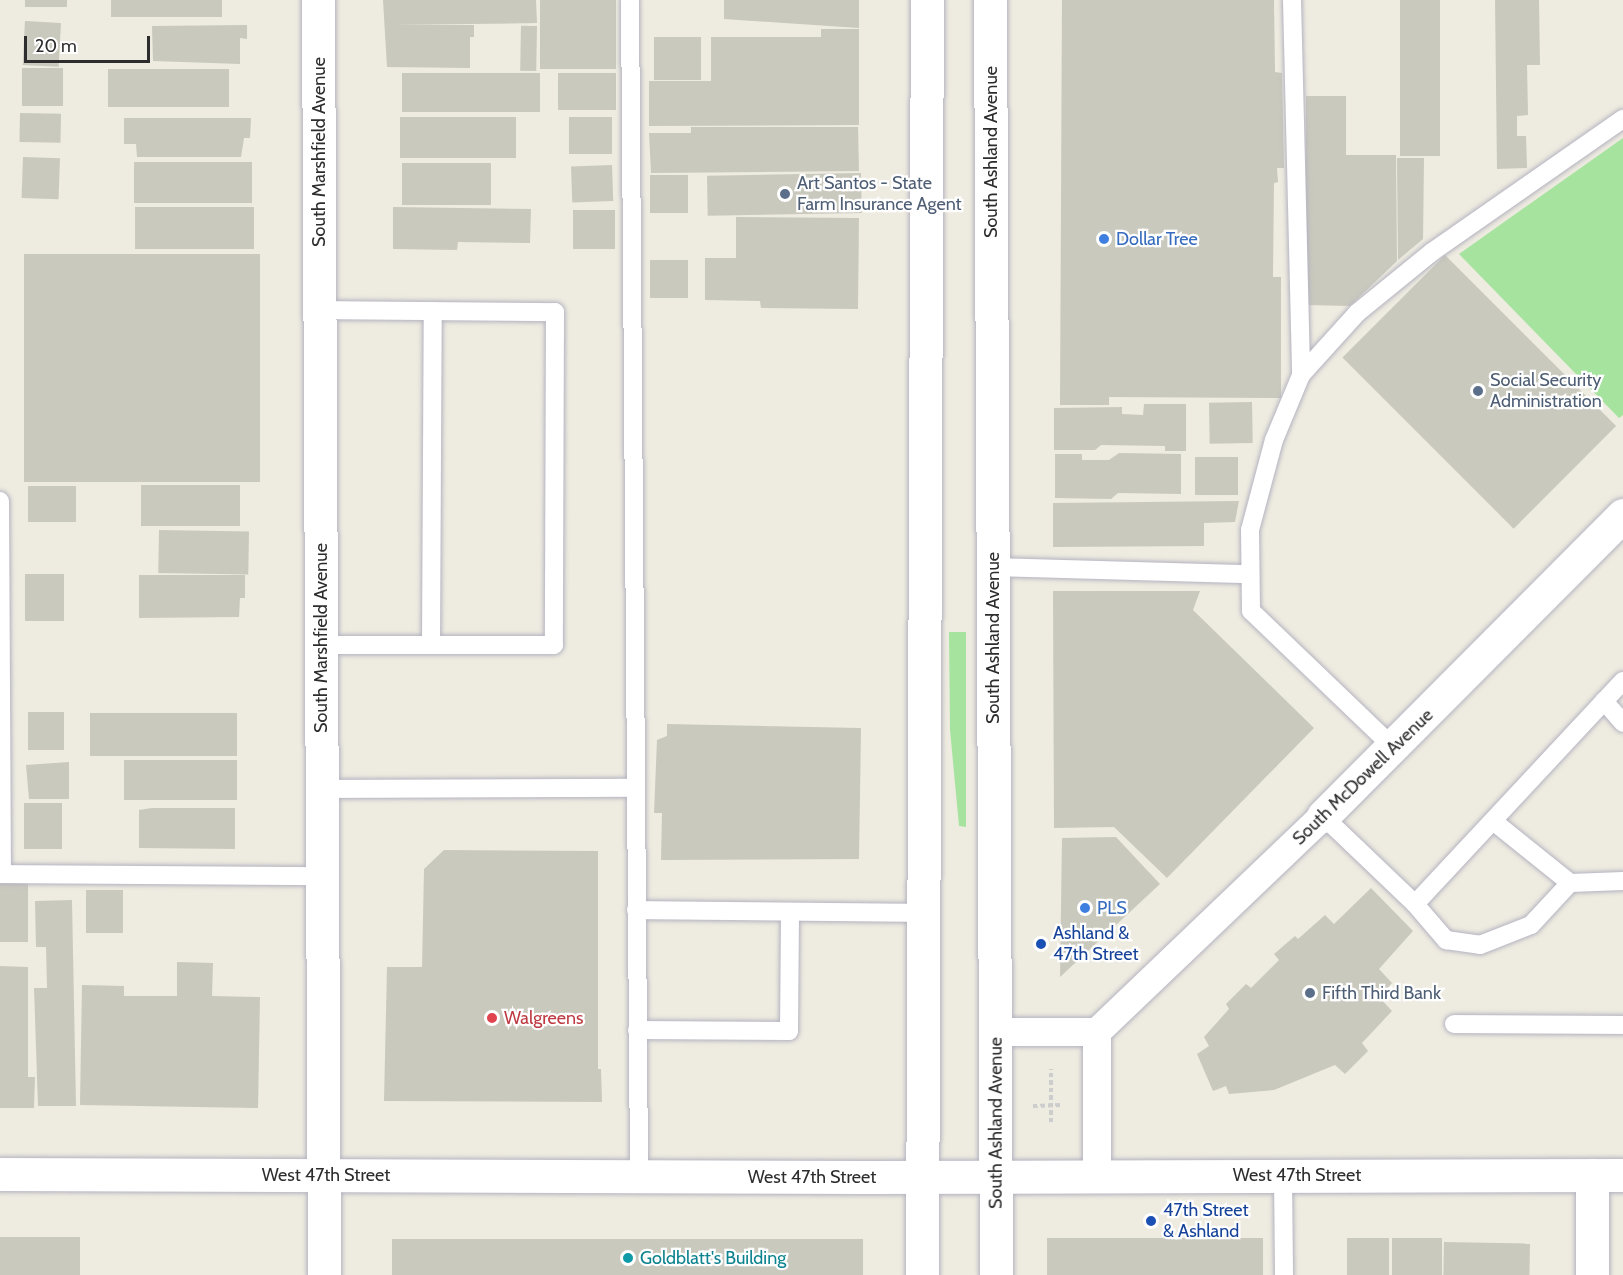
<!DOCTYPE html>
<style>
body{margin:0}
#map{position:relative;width:1623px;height:1275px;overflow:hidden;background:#eeebe0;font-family:Cabin,sans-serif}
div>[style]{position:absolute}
.green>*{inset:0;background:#a5e39f}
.building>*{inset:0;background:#cac9be;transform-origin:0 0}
.path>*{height:4px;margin-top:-2px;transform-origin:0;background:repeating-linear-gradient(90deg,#cdcdcd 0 4.5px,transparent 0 7.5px)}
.roads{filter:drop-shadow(0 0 2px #b4b3c0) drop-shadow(0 0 2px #b4b3c0)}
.service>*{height:18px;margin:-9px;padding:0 9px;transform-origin:9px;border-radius:9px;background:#fff}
.pedestrian>*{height:28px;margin:-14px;padding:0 14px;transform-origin:14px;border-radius:14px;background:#fff}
.minor>*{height:33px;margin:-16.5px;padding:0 16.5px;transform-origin:16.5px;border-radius:16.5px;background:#fff}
.secondary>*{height:33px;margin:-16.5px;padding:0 16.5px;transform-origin:16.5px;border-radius:16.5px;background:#fff}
.dots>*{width:16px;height:16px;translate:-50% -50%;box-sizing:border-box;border:3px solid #fff;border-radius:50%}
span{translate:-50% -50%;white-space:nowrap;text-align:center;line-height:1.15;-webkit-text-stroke:4.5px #fff;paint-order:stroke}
.street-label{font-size:18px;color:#2d2d2d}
.service-label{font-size:18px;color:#4e5e75}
.left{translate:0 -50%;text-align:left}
.shop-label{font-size:18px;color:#366cbe}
.transit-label{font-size:18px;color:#164399}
.health-label{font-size:18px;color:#be3a42}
.culture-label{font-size:18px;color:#0d838f}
.scale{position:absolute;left:24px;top:36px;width:126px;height:27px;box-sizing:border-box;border:3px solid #2d2d2d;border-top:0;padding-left:8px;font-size:18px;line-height:21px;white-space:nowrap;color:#2d2d2d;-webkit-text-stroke:4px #fff;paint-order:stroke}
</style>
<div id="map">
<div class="green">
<div style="clip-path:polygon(1623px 138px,1623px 415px,1619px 418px,1459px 254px)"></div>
<div style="clip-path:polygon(949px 632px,966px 632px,966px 827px,959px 826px,950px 730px)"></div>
</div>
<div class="building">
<div style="left:25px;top:0;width:42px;height:7px"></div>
<div style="left:111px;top:0;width:111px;height:17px"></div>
<div style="clip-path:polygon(383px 0,536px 0,537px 23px,393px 25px,474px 25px,474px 37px,470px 37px,470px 68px,387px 67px)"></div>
<div style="left:540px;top:0;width:76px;height:69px"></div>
<div style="clip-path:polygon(724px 0,859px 0,859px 28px,724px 19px)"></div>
<div style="clip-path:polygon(1062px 0,1274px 0,1275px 72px,1282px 73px,1283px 118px,1284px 168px,1277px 168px,1278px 182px,1274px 183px,1273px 277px,1281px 277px,1281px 398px,1109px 397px,1109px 405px,1060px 405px)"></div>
<div style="left:1400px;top:0;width:40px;height:156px"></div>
<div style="clip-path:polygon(1495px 0,1539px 0,1540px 65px,1527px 65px,1528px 115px,1517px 116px,1517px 136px,1526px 136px,1527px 168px,1497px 169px)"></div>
<div style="left:25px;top:21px;width:36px;height:44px;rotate:3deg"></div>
<div style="clip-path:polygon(247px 25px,247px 39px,240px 38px,240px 64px,153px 61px,152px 26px)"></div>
<div style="left:537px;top:26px;width:45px;height:16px;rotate:91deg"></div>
<div style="clip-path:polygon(821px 29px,859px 29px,859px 125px,649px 126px,649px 81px,711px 81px,711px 37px,821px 37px)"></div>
<div style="left:654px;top:37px;width:47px;height:43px"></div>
<div style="left:22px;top:68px;width:41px;height:38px"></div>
<div style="left:108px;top:69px;width:121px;height:38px"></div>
<div style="left:540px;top:73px;width:39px;height:138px;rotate:90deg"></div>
<div style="left:558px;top:73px;width:58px;height:37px"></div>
<div style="clip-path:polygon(1306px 96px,1346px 96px,1346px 155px,1396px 155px,1397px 261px,1350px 306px,1305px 305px)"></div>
<div style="left:20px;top:113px;width:41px;height:29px;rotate:1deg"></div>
<div style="left:516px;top:117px;width:41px;height:116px;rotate:90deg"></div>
<div style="left:612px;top:117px;width:37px;height:43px;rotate:90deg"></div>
<div style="clip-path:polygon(124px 118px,251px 118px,250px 138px,244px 138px,241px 157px,137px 157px,136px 144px,124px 144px)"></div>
<div style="clip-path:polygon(691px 127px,858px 127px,859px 171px,651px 173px,649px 133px,691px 133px)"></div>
<div style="left:23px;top:157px;width:37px;height:41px;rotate:2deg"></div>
<div style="clip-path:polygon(1397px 158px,1424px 158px,1423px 239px,1398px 260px)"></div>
<div style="left:134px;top:162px;width:118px;height:41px"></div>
<div style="left:491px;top:163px;width:42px;height:89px;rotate:90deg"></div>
<div style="left:612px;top:165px;width:36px;height:41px;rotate:88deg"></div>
<div style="left:861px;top:173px;width:40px;height:154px;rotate:89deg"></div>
<div style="left:650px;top:175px;width:38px;height:38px"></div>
<div style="left:135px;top:207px;width:119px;height:42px"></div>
<div style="clip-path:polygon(393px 207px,531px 209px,530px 243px,458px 242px,457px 250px,393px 249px)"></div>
<div style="left:573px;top:210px;width:42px;height:39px"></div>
<div style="clip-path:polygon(736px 217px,859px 218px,858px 309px,761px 308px,760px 301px,705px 300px,705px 258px,736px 258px)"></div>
<div style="left:24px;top:254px;width:236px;height:228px"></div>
<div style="left:1445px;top:255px;width:242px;height:145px;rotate:45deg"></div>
<div style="left:650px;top:260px;width:38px;height:38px"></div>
<div style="left:1252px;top:402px;width:41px;height:43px;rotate:89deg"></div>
<div style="clip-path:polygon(1144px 404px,1186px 404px,1186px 451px,1165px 451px,1165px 446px,1101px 445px,1095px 450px,1054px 450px,1054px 408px,1122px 407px,1122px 414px,1143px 415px)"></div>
<div style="clip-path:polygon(1119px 453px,1181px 454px,1181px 494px,1118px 493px,1111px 499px,1055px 498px,1055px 454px,1082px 454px,1082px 460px,1109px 460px)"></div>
<div style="left:1238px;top:457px;width:38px;height:43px;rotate:90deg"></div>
<div style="left:141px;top:485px;width:99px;height:41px"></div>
<div style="left:76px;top:486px;width:36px;height:48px;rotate:90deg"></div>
<div style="clip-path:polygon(1239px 501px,1235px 522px,1204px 523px,1204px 546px,1053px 547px,1053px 503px)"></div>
<div style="left:159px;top:530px;width:90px;height:43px;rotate:1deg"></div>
<div style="left:64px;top:574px;width:47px;height:39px;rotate:90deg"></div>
<div style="clip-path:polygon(139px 575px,245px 575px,245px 598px,240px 598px,239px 617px,139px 618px)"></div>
<div style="clip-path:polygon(1053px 591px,1200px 591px,1193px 610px,1314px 728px,1167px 878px,1114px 827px,1054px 828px)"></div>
<div style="left:28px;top:712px;width:36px;height:38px"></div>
<div style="left:90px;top:713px;width:147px;height:43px"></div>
<div style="clip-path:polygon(667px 724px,861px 728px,859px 859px,661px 860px,662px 813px,654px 813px,657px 740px,667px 736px)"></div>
<div style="left:124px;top:760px;width:113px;height:40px"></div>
<div style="clip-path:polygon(69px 762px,69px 799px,29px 799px,26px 765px)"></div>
<div style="left:24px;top:803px;width:38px;height:46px"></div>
<div style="clip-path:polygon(152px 808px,235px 808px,235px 849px,139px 848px,139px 810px)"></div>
<div style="clip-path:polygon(1116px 837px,1160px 884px,1060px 977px,1062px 838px)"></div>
<div style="clip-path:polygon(444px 850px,598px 851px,598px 1069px,601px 1069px,602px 1102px,384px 1101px,387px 967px,422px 967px,424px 869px)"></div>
<div style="left:0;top:880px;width:28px;height:62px"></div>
<div style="clip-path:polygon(1371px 888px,1413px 931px,1379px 969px,1392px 983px,1379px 997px,1392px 1011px,1362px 1043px,1368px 1051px,1345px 1074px,1335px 1065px,1274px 1090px,1229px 1094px,1226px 1086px,1213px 1091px,1197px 1054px,1209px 1046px,1204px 1037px,1229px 1009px,1226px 1004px,1246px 984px,1251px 988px,1279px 960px,1274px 954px,1295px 936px,1298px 939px,1325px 915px,1334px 924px)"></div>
<div style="left:123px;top:890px;width:43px;height:37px;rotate:90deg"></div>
<div style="clip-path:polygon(72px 900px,76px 1106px,38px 1106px,34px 988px,47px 988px,46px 947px,36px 947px,35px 901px)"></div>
<div style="clip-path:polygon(177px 962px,213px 963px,212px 996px,260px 997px,258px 1108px,80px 1105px,82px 985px,124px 986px,124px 996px,177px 996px)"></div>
<div style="clip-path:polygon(0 966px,28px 967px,28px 1077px,35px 1077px,34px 1108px,0 1108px)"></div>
<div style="left:0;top:1237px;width:80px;height:38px"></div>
<div style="left:1047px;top:1238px;width:216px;height:37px"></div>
<div style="left:1347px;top:1238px;width:42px;height:37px"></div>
<div style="left:1392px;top:1238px;width:50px;height:37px"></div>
<div style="left:863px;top:1239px;width:36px;height:471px;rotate:90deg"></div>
<div style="left:1444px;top:1242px;width:86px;height:33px;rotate:1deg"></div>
</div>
<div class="path">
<div style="left:1033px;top:1106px;width:28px;rotate:-2deg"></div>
<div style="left:1051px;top:1122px;width:53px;rotate:-90deg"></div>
</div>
<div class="roads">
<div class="service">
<div style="left:630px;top:0;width:1176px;rotate:89.56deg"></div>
<div style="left:1292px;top:0;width:375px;rotate:88.6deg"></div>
<div style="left:320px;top:310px;width:235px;rotate:0.5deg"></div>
<div style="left:555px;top:312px;width:333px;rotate:90.2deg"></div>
<div style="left:554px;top:645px;width:233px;rotate:180deg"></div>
<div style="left:0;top:501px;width:373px;rotate:89.7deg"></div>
<div style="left:993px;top:567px;width:257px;rotate:1.6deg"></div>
<div style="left:431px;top:645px;width:334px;rotate:-89.7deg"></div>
<div style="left:1604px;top:701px;width:29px;rotate:49deg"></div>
<div style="left:1394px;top:748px;width:198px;rotate:-136.2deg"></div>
<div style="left:1251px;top:611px;width:81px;rotate:-90.7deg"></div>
<div style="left:1250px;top:530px;width:93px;rotate:-75.1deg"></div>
<div style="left:1274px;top:440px;width:70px;rotate:-67.4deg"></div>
<div style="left:1301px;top:375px;width:84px;rotate:-47.9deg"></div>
<div style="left:1357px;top:313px;width:97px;rotate:-39.1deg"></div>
<div style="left:1432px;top:252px;width:233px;rotate:-34.9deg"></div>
<div style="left:322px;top:789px;width:314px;rotate:-0.2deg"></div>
<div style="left:1323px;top:816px;width:127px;rotate:43.7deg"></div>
<div style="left:1415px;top:904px;width:305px;rotate:-47deg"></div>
<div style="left:1493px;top:821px;width:99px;rotate:38.8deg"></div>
<div style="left:1570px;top:883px;width:53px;rotate:-2.2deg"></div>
<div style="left:0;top:874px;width:322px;rotate:0.4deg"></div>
<div style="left:1415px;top:904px;width:48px;rotate:49.3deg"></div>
<div style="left:1446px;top:940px;width:34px;rotate:8deg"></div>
<div style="left:1480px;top:945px;width:55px;rotate:-21.4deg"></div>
<div style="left:1531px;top:925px;width:57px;rotate:-47.1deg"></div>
<div style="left:636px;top:910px;width:288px;rotate:0.6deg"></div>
<div style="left:1454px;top:1024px;width:169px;rotate:0.3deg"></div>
<div style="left:637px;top:1030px;width:152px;rotate:0.4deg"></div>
<div style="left:789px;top:1031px;width:119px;rotate:-89.5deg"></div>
<div style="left:1283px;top:1176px;width:99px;rotate:89.4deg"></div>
</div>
<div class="pedestrian">
<div style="left:995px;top:1032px;width:102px"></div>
<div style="left:1097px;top:1032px;width:313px;rotate:-43.7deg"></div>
<div style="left:1097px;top:1032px;width:144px;rotate:90deg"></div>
</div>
<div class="minor">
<div style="left:318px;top:0;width:1275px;rotate:89.73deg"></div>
<div style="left:1323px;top:816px;width:425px;rotate:-45.1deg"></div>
<div style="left:1592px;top:1275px;width:100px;rotate:-90deg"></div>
</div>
<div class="secondary">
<div style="left:990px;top:0;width:1275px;rotate:89.73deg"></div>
<div style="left:0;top:1174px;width:864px;rotate:0.2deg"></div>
<div style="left:864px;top:1177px;width:759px;rotate:-0.15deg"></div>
<div style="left:922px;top:1275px;width:1275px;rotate:-89.78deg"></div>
</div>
</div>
<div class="dots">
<div style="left:785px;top:194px;background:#5c6f8a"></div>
<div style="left:1104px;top:239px;background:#3f7fe0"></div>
<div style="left:1478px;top:391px;background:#5c6f8a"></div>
<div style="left:1085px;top:908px;background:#3f7fe0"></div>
<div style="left:1041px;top:944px;background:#1a4fb4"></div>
<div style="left:1310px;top:993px;background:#5c6f8a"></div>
<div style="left:492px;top:1018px;background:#e0444e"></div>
<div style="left:1151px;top:1221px;background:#1a4fb4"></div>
<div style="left:628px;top:1258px;background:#0f9aa8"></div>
</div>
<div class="street-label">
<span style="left:319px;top:152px;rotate:-90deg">South Marshfield Avenue</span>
<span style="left:991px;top:152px;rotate:-90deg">South Ashland Avenue</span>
<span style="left:321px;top:638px;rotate:-90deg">South Marshfield Avenue</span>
<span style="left:993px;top:638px;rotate:-90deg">South Ashland Avenue</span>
<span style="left:1363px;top:777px;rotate:-44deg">South McDowell Avenue</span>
<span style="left:996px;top:1123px;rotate:-90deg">South Ashland Avenue</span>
<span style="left:326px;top:1175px">West 47th Street</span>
<span style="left:1297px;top:1175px">West 47th Street</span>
<span style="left:812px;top:1177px">West 47th Street</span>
</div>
<div class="service-label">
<span class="left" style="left:797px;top:194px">Art Santos - State<br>Farm Insurance Agent</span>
<span class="left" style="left:1490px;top:391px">Social Security<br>Administration</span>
<span class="left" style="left:1322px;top:993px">Fifth Third Bank</span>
</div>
<div class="shop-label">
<span class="left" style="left:1116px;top:239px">Dollar Tree</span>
<span class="left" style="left:1097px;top:908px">PLS</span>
</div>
<div class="transit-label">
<span class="left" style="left:1053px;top:944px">Ashland &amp;<br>47th Street</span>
<span class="left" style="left:1163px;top:1221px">47th Street<br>&amp; Ashland</span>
</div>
<div class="health-label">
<span class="left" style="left:504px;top:1018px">Walgreens</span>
</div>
<div class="culture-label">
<span class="left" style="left:640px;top:1258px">Goldblatt's Building</span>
</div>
<div class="scale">20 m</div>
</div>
